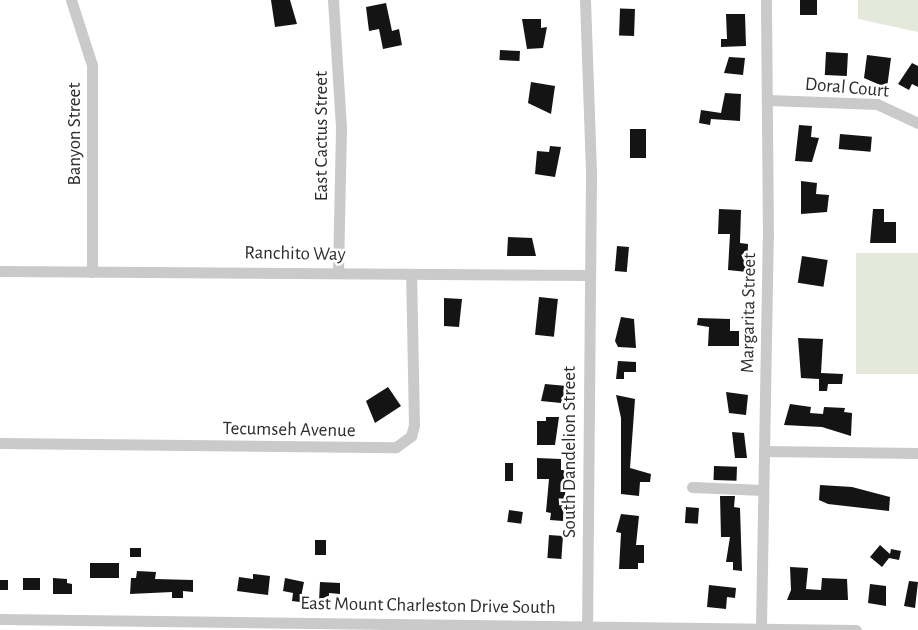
<!DOCTYPE html>
<style>
body{margin:0}
#map{position:relative;width:918px;height:630px;overflow:hidden;background:#fff;font-family:"Alegreya Sans",sans-serif}
div>[style]{position:absolute}
.green>*{inset:0;background:#e4e9dc;transform-origin:0 0}
.building>*{inset:0;background:#141414;transform-origin:0 0}
.minor>*{height:11px;margin:-5.5px;padding:0 5.5px;transform-origin:5.5px;border-radius:5.5px;background:#cacaca}
span{translate:-50% -50%;white-space:nowrap;text-align:center;line-height:1.15;-webkit-text-stroke:5px #fff;paint-order:stroke}
.street-label{font-size:19px;color:#2d2d2d}
</style>
<div id="map">
<div class="green">
<div style="clip-path:polygon(858px 0,918px 0,918px 32px,858px 19px)"></div>
<div style="left:918px;top:253px;width:121px;height:62px;rotate:90deg"></div>
</div>
<div class="building">
<div style="clip-path:polygon(271px 0,290px 0,297px 24px,275px 27px)"></div>
<div style="left:800px;top:0;width:17px;height:15px"></div>
<div style="clip-path:polygon(386px 3px,392px 31px,399px 29px,402px 45px,383px 49px,379px 29px,369px 31px,366px 7px)"></div>
<div style="left:635px;top:9px;width:27px;height:15px;rotate:92deg"></div>
<div style="clip-path:polygon(726px 14px,745px 14px,746px 46px,721px 47px,721px 39px,727px 39px)"></div>
<div style="clip-path:polygon(522px 19px,541px 19px,541px 28px,547px 27px,543px 48px,527px 49px)"></div>
<div style="left:500px;top:50px;width:20px;height:10px;rotate:3deg"></div>
<div style="left:826px;top:52px;width:22px;height:23px;rotate:3deg"></div>
<div style="clip-path:polygon(867px 55px,891px 58px,887px 88px,864px 78px)"></div>
<div style="clip-path:polygon(729px 57px,745px 58px,743px 75px,724px 73px)"></div>
<div style="clip-path:polygon(912px 63px,918px 66px,918px 87px,912px 84px,909px 90px,898px 84px)"></div>
<div style="clip-path:polygon(531px 82px,555px 86px,551px 114px,528px 103px)"></div>
<div style="clip-path:polygon(725px 93px,741px 94px,740px 121px,711px 119px,710px 125px,699px 123px,701px 110px,721px 113px)"></div>
<div style="clip-path:polygon(799px 125px,812px 126px,811px 137px,819px 138px,812px 162px,795px 161px)"></div>
<div style="left:630px;top:129px;width:16px;height:29px"></div>
<div style="left:840px;top:134px;width:32px;height:15px;rotate:5deg"></div>
<div style="clip-path:polygon(550px 146px,561px 147px,555px 177px,535px 174px,537px 151px,549px 152px)"></div>
<div style="clip-path:polygon(801px 181px,817px 183px,816px 194px,829px 195px,827px 212px,801px 214px)"></div>
<div style="clip-path:polygon(719px 209px,741px 210px,740px 243px,748px 244px,747px 272px,728px 270px,730px 234px,718px 234px)"></div>
<div style="clip-path:polygon(873px 209px,884px 209px,884px 222px,896px 222px,896px 243px,870px 243px)"></div>
<div style="clip-path:polygon(508px 237px,532px 238px,536px 256px,507px 256px)"></div>
<div style="left:617px;top:246px;width:12px;height:25px;rotate:5deg"></div>
<div style="left:802px;top:256px;width:26px;height:27px;rotate:9deg"></div>
<div style="left:539px;top:297px;width:19px;height:38px;rotate:6deg"></div>
<div style="clip-path:polygon(444px 298px,462px 299px,459px 327px,444px 326px)"></div>
<div style="clip-path:polygon(621px 317px,634px 319px,636px 348px,618px 347px,615px 341px)"></div>
<div style="clip-path:polygon(698px 318px,730px 319px,730px 331px,739px 331px,739px 346px,708px 346px,709px 327px,697px 325px)"></div>
<div style="clip-path:polygon(798px 338px,823px 339px,821px 373px,843px 374px,842px 384px,828px 384px,827px 391px,819px 391px,819px 379px,801px 378px)"></div>
<div style="clip-path:polygon(618px 361px,636px 362px,636px 372px,624px 372px,624px 379px,616px 379px)"></div>
<div style="clip-path:polygon(545px 384px,567px 386px,561px 403px,541px 401px)"></div>
<div style="clip-path:polygon(388px 387px,401px 406px,375px 423px,366px 401px)"></div>
<div style="clip-path:polygon(726px 392px,748px 395px,746px 415px,729px 413px)"></div>
<div style="clip-path:polygon(616px 395px,635px 399px,630px 468px,651px 474px,650px 482px,640px 482px,639px 496px,621px 494px,621px 418px)"></div>
<div style="clip-path:polygon(790px 404px,811px 407px,810px 413px,823px 414px,824px 407px,845px 408px,844px 412px,852px 413px,851px 436px,822px 427px,784px 425px)"></div>
<div style="clip-path:polygon(546px 417px,559px 417px,555px 445px,537px 445px,537px 421px,546px 421px)"></div>
<div style="clip-path:polygon(732px 432px,744px 433px,747px 458px,735px 458px)"></div>
<div style="clip-path:polygon(537px 458px,561px 459px,561px 470px,567px 470px,563px 521px,550px 520px,551px 513px,546px 512px,549px 479px,537px 479px)"></div>
<div style="left:505px;top:463px;width:8px;height:18px"></div>
<div style="left:714px;top:466px;width:23px;height:14px;rotate:2deg"></div>
<div style="clip-path:polygon(820px 485px,852px 487px,890px 497px,889px 511px,828px 504px,819px 500px)"></div>
<div style="clip-path:polygon(720px 496px,735px 496px,734px 507px,740px 508px,742px 571px,733px 570px,733px 562px,726px 562px,730px 537px,721px 537px)"></div>
<div style="left:686px;top:507px;width:13px;height:16px;rotate:4deg"></div>
<div style="left:509px;top:510px;width:14px;height:12px;rotate:8deg"></div>
<div style="clip-path:polygon(621px 514px,639px 516px,636px 545px,644px 545px,644px 563px,638px 563px,638px 569px,619px 569px,621px 533px,616px 532px)"></div>
<div style="left:549px;top:535px;width:14px;height:23px;rotate:4deg"></div>
<div style="left:315px;top:540px;width:11px;height:15px"></div>
<div style="clip-path:polygon(880px 545px,890px 554px,891px 549px,901px 551px,899px 560px,889px 558px,882px 567px,870px 557px)"></div>
<div style="left:130px;top:548px;width:11px;height:9px"></div>
<div style="left:90px;top:563px;width:29px;height:15px"></div>
<div style="clip-path:polygon(790px 567px,808px 568px,806px 589px,821px 590px,822px 578px,847px 579px,848px 600px,787px 600px,791px 590px)"></div>
<div style="clip-path:polygon(137px 571px,156px 572px,155px 579px,193px 580px,193px 592px,183px 591px,183px 598px,172px 598px,172px 592px,130px 594px,131px 578px,136px 578px)"></div>
<div style="clip-path:polygon(253px 574px,270px 576px,268px 595px,237px 591px,239px 577px,253px 579px)"></div>
<div style="left:23px;top:578px;width:17px;height:12px"></div>
<div style="clip-path:polygon(53px 578px,67px 579px,67px 583px,72px 584px,72px 594px,53px 594px)"></div>
<div style="clip-path:polygon(285px 578px,304px 582px,300px 602px,292px 601px,293px 593px,283px 591px)"></div>
<div style="left:0;top:580px;width:8px;height:10px"></div>
<div style="clip-path:polygon(909px 581px,918px 582px,915px 608px,904px 606px)"></div>
<div style="clip-path:polygon(320px 582px,340px 583px,340px 594px,329px 593px,329px 601px,319px 601px)"></div>
<div style="clip-path:polygon(870px 584px,886px 586px,886px 606px,868px 603px)"></div>
<div style="clip-path:polygon(709px 585px,736px 588px,735px 598px,727px 597px,726px 609px,707px 607px)"></div>
</div>
<div class="minor">
<div style="left:71px;top:0;width:68px;rotate:72.1deg"></div>
<div style="left:92px;top:65px;width:207px;rotate:90deg"></div>
<div style="left:333px;top:0;width:128px;rotate:86.4deg"></div>
<div style="left:341px;top:128px;width:144px;rotate:91.2deg"></div>
<div style="left:585px;top:0;width:175px;rotate:88deg"></div>
<div style="left:591px;top:175px;width:455px;rotate:90.5deg"></div>
<div style="left:768px;top:100px;width:109px;rotate:2.1deg"></div>
<div style="left:877px;top:104px;width:45px;rotate:24.9deg"></div>
<div style="left:0;top:271px;width:590px;rotate:0.39deg"></div>
<div style="left:0;top:443px;width:396px;rotate:0.6deg"></div>
<div style="left:396px;top:447px;width:19px;rotate:-36deg"></div>
<div style="left:411px;top:436px;width:11px;rotate:-75deg"></div>
<div style="left:414px;top:425px;width:151px;rotate:-91.1deg"></div>
<div style="left:764px;top:451px;width:154px;rotate:0.7deg"></div>
<div style="left:692px;top:487px;width:71px;rotate:2.4deg"></div>
<div style="left:0;top:619px;width:856px;rotate:0.74deg"></div>
<div style="left:761px;top:626px;width:388px;rotate:-89deg"></div>
<div style="left:768px;top:238px;width:238px;rotate:-90.5deg"></div>
</div>
<div class="street-label">
<span style="left:847px;top:88px;rotate:5deg">Doral Court</span>
<span style="left:75px;top:134px;rotate:-90deg">Banyon Street</span>
<span style="left:322px;top:136px;rotate:-90deg">East Cactus Street</span>
<span style="left:295px;top:254px;rotate:1deg">Ranchito Way</span>
<span style="left:749px;top:313px;rotate:-89deg">Margarita Street</span>
<span style="left:289px;top:430px;rotate:1deg">Tecumseh Avenue</span>
<span style="left:570px;top:452px;rotate:-90deg">South Dandelion Street</span>
<span style="left:428px;top:606px;rotate:1deg">East Mount Charleston Drive South</span>
</div>
</div>
